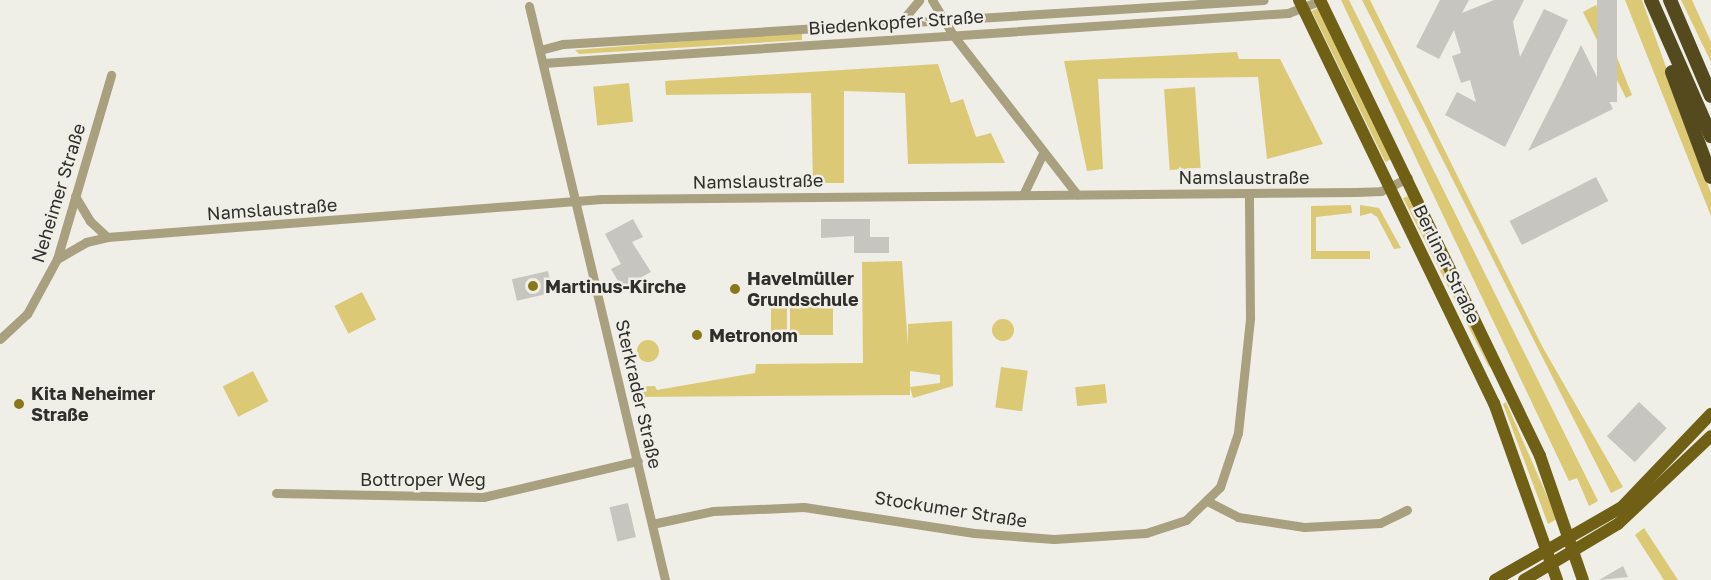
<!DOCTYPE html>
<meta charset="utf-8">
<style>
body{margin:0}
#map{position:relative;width:1711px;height:580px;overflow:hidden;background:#efeee7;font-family:"Golos Text",sans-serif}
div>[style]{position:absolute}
.green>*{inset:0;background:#dcc976;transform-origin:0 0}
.round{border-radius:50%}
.building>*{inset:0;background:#c6c5bf;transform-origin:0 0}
.minor>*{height:9px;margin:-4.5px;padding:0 4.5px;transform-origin:4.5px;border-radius:4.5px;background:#a8a07e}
.major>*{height:12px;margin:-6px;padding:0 6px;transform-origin:6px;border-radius:6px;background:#6f6015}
.highway>*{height:14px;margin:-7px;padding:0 7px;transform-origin:7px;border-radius:7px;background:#544a1d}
.dots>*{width:16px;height:16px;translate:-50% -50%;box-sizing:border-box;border:3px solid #efeee7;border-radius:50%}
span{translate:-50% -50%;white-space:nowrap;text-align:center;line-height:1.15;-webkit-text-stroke:5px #efeee7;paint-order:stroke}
.street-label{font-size:18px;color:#2f2f2c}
.poi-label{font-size:18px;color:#2f2f2c;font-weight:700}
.left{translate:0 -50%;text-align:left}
</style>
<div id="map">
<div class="green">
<div style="clip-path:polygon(1341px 0,1349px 0,1598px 501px,1589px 506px,1577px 478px,1569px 481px)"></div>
<div style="clip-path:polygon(1362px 0,1370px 0,1542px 346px,1623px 487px,1611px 493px)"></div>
<div style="clip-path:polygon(1625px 0,1642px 0,1711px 193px,1711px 216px)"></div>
<div style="clip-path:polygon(1681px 0,1692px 0,1711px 42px,1711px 62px)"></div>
<div style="clip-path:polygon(1596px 5px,1632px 95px,1626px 98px,1583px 12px)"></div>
<div style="left:1318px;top:8px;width:168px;height:7px;rotate:64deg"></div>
<div style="clip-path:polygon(802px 32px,802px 40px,579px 54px,575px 50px)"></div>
<div style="clip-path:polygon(1237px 52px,1239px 59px,1280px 59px,1323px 144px,1267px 159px,1258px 77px,1098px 79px,1103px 169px,1087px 171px,1064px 61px)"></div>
<div style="clip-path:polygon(938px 64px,951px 103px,963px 99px,976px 137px,991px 133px,1005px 163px,908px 164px,905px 93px,844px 91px,844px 183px,813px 183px,811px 93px,666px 95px,665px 81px)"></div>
<div style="left:629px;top:83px;width:39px;height:36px;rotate:84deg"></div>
<div style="left:1195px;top:87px;width:81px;height:31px;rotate:86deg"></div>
<div style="clip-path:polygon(1409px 196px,1491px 364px,1489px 367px,1403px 198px)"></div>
<div style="clip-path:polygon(1351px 205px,1352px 213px,1316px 217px,1316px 251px,1370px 251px,1370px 259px,1311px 259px,1311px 206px)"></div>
<div style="clip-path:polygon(1360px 205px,1379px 208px,1401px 248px,1394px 249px,1377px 217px,1371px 213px,1360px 216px)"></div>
<div style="clip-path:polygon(902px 261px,908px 346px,908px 324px,952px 321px,953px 386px,913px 398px,910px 387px,940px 383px,940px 375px,910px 371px,910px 395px,635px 397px,632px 387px,655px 386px,657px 390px,755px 373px,756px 364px,863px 363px,862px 262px)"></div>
<div style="left:362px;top:292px;width:31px;height:31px;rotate:63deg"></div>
<div style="left:771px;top:305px;width:16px;height:27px"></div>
<div style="left:790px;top:305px;width:43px;height:30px"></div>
<div class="round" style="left:992px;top:319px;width:22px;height:22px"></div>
<div class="round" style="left:637px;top:340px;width:22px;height:22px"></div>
<div style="left:1001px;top:367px;width:27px;height:41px;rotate:8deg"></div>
<div style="left:253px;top:371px;width:34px;height:34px;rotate:63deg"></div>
<div style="left:1105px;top:384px;width:19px;height:30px;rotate:84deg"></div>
<div style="clip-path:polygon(1506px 402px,1557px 519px,1548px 524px,1503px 404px)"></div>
<div style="clip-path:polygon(1644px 528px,1678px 580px,1664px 580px,1635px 535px)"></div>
</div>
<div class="building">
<div style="clip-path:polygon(1440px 0,1469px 0,1462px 13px,1494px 0,1524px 0,1513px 22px,1520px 57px,1544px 9px,1568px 20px,1505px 147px,1445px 115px,1457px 92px,1476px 102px,1470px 80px,1461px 83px,1452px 56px,1461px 53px,1454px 30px,1439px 59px,1416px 47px)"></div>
<div style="left:1597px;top:0;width:20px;height:102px"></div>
<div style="clip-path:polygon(1581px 45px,1613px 109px,1528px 151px,1559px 90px)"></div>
<div style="left:1596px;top:177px;width:27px;height:97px;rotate:63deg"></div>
<div style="clip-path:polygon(633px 219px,643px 237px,632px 242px,651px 272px,622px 288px,611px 269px,621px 264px,605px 234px)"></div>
<div style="clip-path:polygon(821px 219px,870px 219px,870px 237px,889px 237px,889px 253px,854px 253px,854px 236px,821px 238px)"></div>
<div style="left:548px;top:271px;width:22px;height:37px;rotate:77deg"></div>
<div style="left:1639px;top:402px;width:38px;height:47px;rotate:43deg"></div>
<div style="left:628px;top:503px;width:35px;height:19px;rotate:77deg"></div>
<div style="clip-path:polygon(1623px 566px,1628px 577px,1599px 580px)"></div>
</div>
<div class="minor">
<div style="left:932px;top:0;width:41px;rotate:59deg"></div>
<div style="left:953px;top:35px;width:202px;rotate:52.1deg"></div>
<div style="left:529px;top:6px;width:590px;rotate:76.67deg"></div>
<div style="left:900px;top:23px;width:30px;rotate:-50deg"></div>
<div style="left:540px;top:50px;width:24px;rotate:-15deg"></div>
<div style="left:563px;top:44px;width:702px;rotate:-3.59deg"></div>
<div style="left:543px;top:63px;width:747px;rotate:-3.84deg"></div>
<div style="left:1288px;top:13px;width:34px;rotate:-21deg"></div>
<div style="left:1023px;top:195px;width:47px;rotate:-64.5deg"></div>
<div style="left:75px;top:196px;width:29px;rotate:59deg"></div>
<div style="left:90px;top:221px;width:23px;rotate:43deg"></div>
<div style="left:57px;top:259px;width:34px;rotate:-30deg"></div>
<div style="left:86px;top:242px;width:22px;rotate:-13deg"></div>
<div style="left:107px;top:237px;width:496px;rotate:-4.4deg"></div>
<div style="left:602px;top:199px;width:754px;rotate:-0.53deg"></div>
<div style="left:1356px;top:192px;width:25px;rotate:-2deg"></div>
<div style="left:1381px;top:191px;width:30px;rotate:-26deg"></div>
<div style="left:0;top:339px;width:37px;rotate:-43deg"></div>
<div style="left:27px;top:314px;width:63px;rotate:-61.4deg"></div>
<div style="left:57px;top:259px;width:192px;rotate:-73.6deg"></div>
<div style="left:276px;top:493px;width:207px;rotate:1.1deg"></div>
<div style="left:483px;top:497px;width:159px;rotate:-13.1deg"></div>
<div style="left:1209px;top:502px;width:33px;rotate:27deg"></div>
<div style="left:1238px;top:517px;width:67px;rotate:8.6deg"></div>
<div style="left:1304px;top:527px;width:76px;rotate:-3deg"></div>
<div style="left:1380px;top:523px;width:30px;rotate:-26deg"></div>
<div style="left:652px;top:524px;width:62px;rotate:-12deg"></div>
<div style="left:713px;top:511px;width:91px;rotate:-2.5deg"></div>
<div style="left:804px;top:507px;width:172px;rotate:8.7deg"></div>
<div style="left:974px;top:533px;width:80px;rotate:4.3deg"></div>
<div style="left:1054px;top:539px;width:92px;rotate:-3.7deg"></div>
<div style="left:1146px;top:533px;width:42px;rotate:-18deg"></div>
<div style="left:1186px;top:520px;width:47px;rotate:-44.1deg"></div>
<div style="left:1220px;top:487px;width:57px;rotate:-71.6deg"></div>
<div style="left:1238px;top:433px;width:116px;rotate:-84deg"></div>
<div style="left:1250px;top:318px;width:125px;rotate:-90.5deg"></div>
</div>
<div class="major">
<div style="left:1299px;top:0;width:448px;rotate:64.2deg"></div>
<div style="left:1494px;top:403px;width:188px;rotate:70.4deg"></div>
<div style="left:1320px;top:0;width:506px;rotate:64.24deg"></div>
<div style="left:1540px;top:456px;width:131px;rotate:70.9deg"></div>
<div style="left:1495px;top:580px;width:146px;rotate:-29.9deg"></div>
<div style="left:1622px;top:507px;width:129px;rotate:-46.3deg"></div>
<div style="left:1524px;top:580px;width:109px;rotate:-30.8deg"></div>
<div style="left:1618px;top:524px;width:128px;rotate:-43.4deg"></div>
</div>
<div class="highway">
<div style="left:1651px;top:0;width:149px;rotate:66.2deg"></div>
<div style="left:1670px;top:0;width:104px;rotate:66.9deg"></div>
<div style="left:1672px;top:72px;width:112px;rotate:69.6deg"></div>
</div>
<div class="dots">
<div style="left:533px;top:286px;background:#8a771a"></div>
<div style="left:735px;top:289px;background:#8a771a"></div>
<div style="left:697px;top:335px;background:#8a771a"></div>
<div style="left:19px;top:404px;background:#8a771a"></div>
</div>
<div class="street-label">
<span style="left:896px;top:22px;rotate:-4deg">Biedenkopfer Straße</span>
<span style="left:1244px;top:177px">Namslaustraße</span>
<span style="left:758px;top:181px;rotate:-1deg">Namslaustraße</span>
<span style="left:58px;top:193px;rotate:-73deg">Neheimer Straße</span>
<span style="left:272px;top:209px;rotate:-4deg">Namslaustraße</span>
<span style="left:1447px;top:264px;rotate:64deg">Berliner Straße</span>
<span style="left:639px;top:394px;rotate:77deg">Sterkrader Straße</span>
<span style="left:423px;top:479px">Bottroper Weg</span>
<span style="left:951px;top:509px;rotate:9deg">Stockumer Straße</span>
</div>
<div class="poi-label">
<span class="left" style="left:747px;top:289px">Havelmüller<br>Grundschule</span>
<span class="left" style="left:545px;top:286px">Martinus-Kirche</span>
<span class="left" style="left:709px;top:335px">Metronom</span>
<span class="left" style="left:31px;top:404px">Kita Neheimer<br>Straße</span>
</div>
</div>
